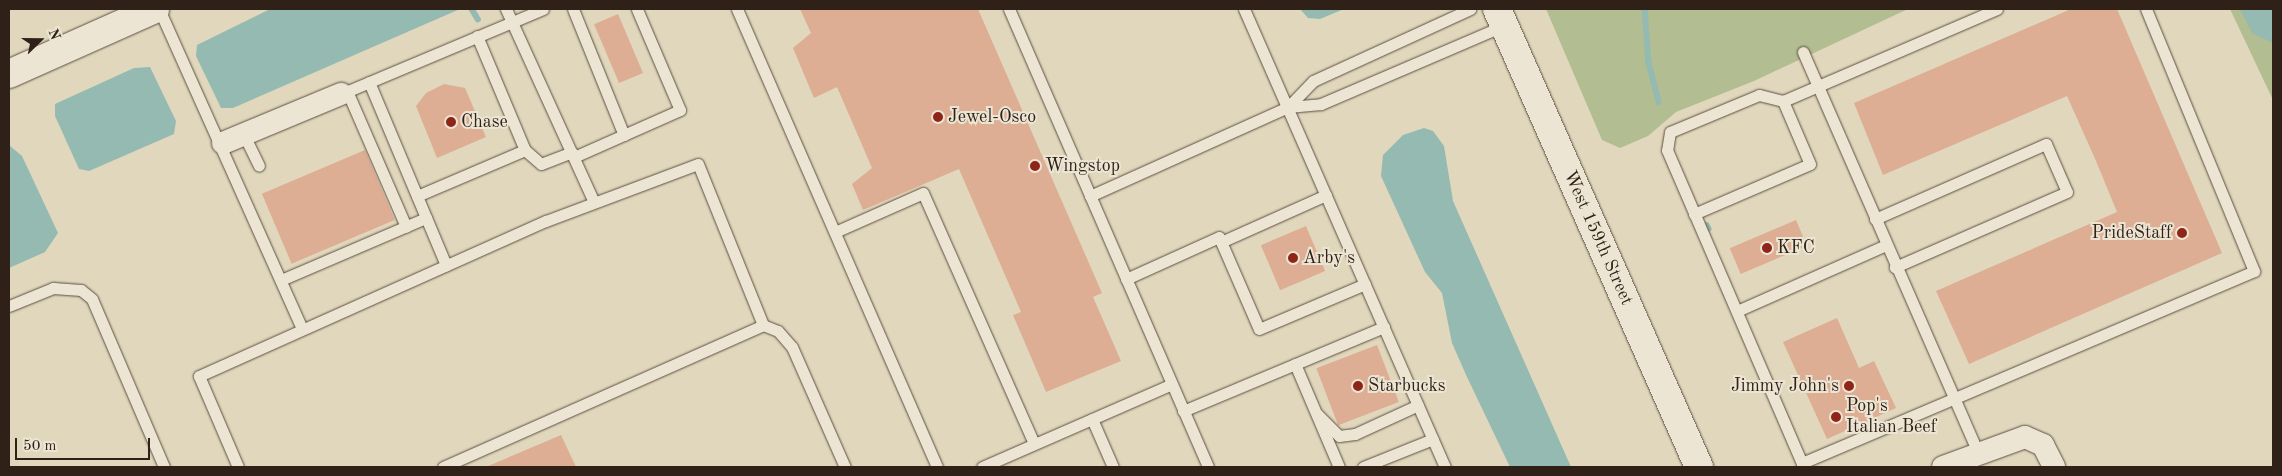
<!DOCTYPE html>
<style>
body{margin:0}
#map{position:relative;width:2282px;height:476px;overflow:hidden;background:#e1d7bc;font-family:"Old Standard TT",serif}
div>[style]{position:absolute}
.green>*{inset:0;background:#b2be91}
.water>*{inset:0;background:#94bab1}
.stream>*{height:5.5px;margin:-2.75px;padding:0 2.75px;transform-origin:2.75px;border-radius:2.75px;background:#94bab1}
.building>*{inset:0;background:#ddae93;transform-origin:0 0}
.roads{filter:drop-shadow(0 0 1px #5c4e41) drop-shadow(0 0 1px #5c4e41)}
.service>*{height:11px;margin:-5.5px;padding:0 5.5px;transform-origin:5.5px;border-radius:5.5px;background:#ece5d3}
.minor>*{height:22px;margin:-11px;padding:0 11px;transform-origin:11px;border-radius:11px;background:#ece5d3}
.tertiary>*{height:28px;margin:-14px;padding:0 14px;transform-origin:14px;border-radius:14px;background:#ece5d3}
.secondary>*{height:28px;margin:-14px;padding:0 14px;transform-origin:14px;border-radius:14px;background:#ece5d3}
.dots>*{width:14px;height:14px;translate:-50% -50%;box-sizing:border-box;border:2px solid #ece5d3;border-radius:50%}
span{translate:-50% -50%;white-space:nowrap;text-align:center;line-height:1.15;-webkit-text-stroke:4px #ece5d3;paint-order:stroke}
.poi-label{font-size:18px;color:#302118}
.left{translate:0 -50%;text-align:left}
.right{translate:-100% -50%;text-align:right}
.street-label{font-size:18px;color:#302118}
.frame{position:absolute;inset:0;border:10px solid #302118;pointer-events:none}
.north{position:absolute;left:15px;top:15px;width:50px;height:50px;-webkit-text-stroke:4px #ece5d3;paint-order:stroke;rotate:68deg;font-size:14px;font-weight:700;line-height:20px;text-align:center;color:#302118}
.north::after{content:'';display:block;margin:auto;width:18px;height:22px;background:#302118;clip-path:polygon(50% 0,100% 100%,50% 72%,0 100%)}
.scale{position:absolute;left:15px;top:438px;width:135px;height:22px;box-sizing:border-box;border:2px solid #302118;border-top:0;padding-left:6px;font-size:15px;line-height:18px;white-space:nowrap;color:#302118;-webkit-text-stroke:4px #ece5d3;paint-order:stroke}
</style>
<div id="map">
<div class="green">
<div style="clip-path:polygon(1546px 9px,1908px 9px,1754px 81px,1676px 112px,1648px 136px,1620px 148px,1602px 140px)"></div>
<div style="clip-path:polygon(2230px 9px,2273px 9px,2273px 100px)"></div>
</div>
<div class="water">
<div style="clip-path:polygon(270px 9px,460px 9px,233px 108px,221px 108px,196px 56px,197px 45px)"></div>
<div style="clip-path:polygon(1300px 9px,1344px 9px,1320px 19px,1308px 18px)"></div>
<div style="clip-path:polygon(2240px 9px,2273px 9px,2273px 43px,2252px 33px)"></div>
<div style="clip-path:polygon(150px 67px,176px 121px,174px 134px,89px 171px,79px 169px,55px 116px,55px 104px,134px 68px)"></div>
<div style="clip-path:polygon(1424px 128px,1433px 131px,1444px 146px,1453px 201px,1571px 467px,1510px 467px,1467px 377px,1452px 343px,1442px 293px,1425px 272px,1381px 176px,1383px 155px,1403px 135px)"></div>
<div style="clip-path:polygon(9px 145px,22px 156px,58px 233px,45px 252px,9px 268px)"></div>
</div>
<div class="stream">
<div style="left:472px;top:9px;width:12px;rotate:59deg"></div>
<div style="left:1645px;top:9px;width:54px;rotate:85.8deg"></div>
<div style="left:1649px;top:63px;width:40px;rotate:75.6deg"></div>
<div style="left:1707px;top:225px;width:4px;rotate:63deg"></div>
</div>
<div class="building">
<div style="clip-path:polygon(800px 9px,978px 9px,1102px 293px,1093px 297px,1121px 361px,1046px 392px,1013px 315px,1021px 312px,959px 169px,863px 210px,852px 184px,872px 168px,837px 87px,814px 98px,793px 48px,811px 33px)"></div>
<div style="clip-path:polygon(2071px 9px,2117px 9px,2222px 253px,1969px 364px,1936px 291px,2117px 212px,2096px 161px,2067px 96px,1883px 175px,1854px 103px)"></div>
<div style="left:618px;top:14px;width:64px;height:26px;rotate:67deg"></div>
<div style="clip-path:polygon(444px 84px,465px 88px,486px 137px,437px 158px,416px 106px,426px 93px)"></div>
<div style="left:365px;top:150px;width:76px;height:112px;rotate:67deg"></div>
<div style="left:1796px;top:220px;width:28px;height:72px;rotate:67deg"></div>
<div style="left:1306px;top:226px;width:49px;height:49px;rotate:67deg"></div>
<div style="clip-path:polygon(1837px 318px,1859px 368px,1874px 361px,1896px 408px,1827px 439px,1783px 342px)"></div>
<div style="left:1377px;top:345px;width:61px;height:65px;rotate:69deg"></div>
<div style="clip-path:polygon(561px 435px,576px 467px,486px 467px)"></div>
</div>
<div class="roads">
<div class="service">
<div style="left:159px;top:9px;width:350px;rotate:65.9deg"></div>
<div style="left:506px;top:9px;width:212px;rotate:65.5deg"></div>
<div style="left:573px;top:9px;width:136px;rotate:68deg"></div>
<div style="left:737px;top:9px;width:500px;rotate:66.4deg"></div>
<div style="left:1009px;top:9px;width:499px;rotate:66.5deg"></div>
<div style="left:1244px;top:9px;width:500px;rotate:66.31deg"></div>
<div style="left:1997px;top:9px;width:233px;rotate:156.7deg"></div>
<div style="left:1783px;top:101px;width:25px;rotate:-166deg"></div>
<div style="left:1759px;top:95px;width:96px;rotate:157.4deg"></div>
<div style="left:1670px;top:132px;width:18px;rotate:99deg"></div>
<div style="left:1667px;top:150px;width:341px;rotate:66.7deg"></div>
<div style="left:1802px;top:463px;width:491px;rotate:-23deg"></div>
<div style="left:2254px;top:271px;width:283px;rotate:-112.4deg"></div>
<div style="left:477px;top:36px;width:124px;rotate:67.2deg"></div>
<div style="left:525px;top:150px;width:21px;rotate:41deg"></div>
<div style="left:541px;top:164px;width:33px;rotate:-21deg"></div>
<div style="left:1803px;top:52px;width:438px;rotate:66.4deg"></div>
<div style="left:369px;top:82px;width:199px;rotate:67.2deg"></div>
<div style="left:347px;top:91px;width:148px;rotate:66.5deg"></div>
<div style="left:341px;top:94px;width:219px;rotate:-22.8deg"></div>
<div style="left:1288px;top:107px;width:36px;rotate:-46deg"></div>
<div style="left:1313px;top:81px;width:173px;rotate:-24.6deg"></div>
<div style="left:244px;top:135px;width:34px;rotate:64deg"></div>
<div style="left:574px;top:157px;width:116px;rotate:-23.9deg"></div>
<div style="left:680px;top:110px;width:110px;rotate:-113.1deg"></div>
<div style="left:417px;top:196px;width:117px;rotate:-23.1deg"></div>
<div style="left:1090px;top:196px;width:217px;rotate:-24.2deg"></div>
<div style="left:1288px;top:107px;width:33px;rotate:-5deg"></div>
<div style="left:1321px;top:104px;width:200px;rotate:-23.2deg"></div>
<div style="left:1694px;top:214px;width:126px;rotate:-23.3deg"></div>
<div style="left:1810px;top:164px;width:69px;rotate:-113.2deg"></div>
<div style="left:1875px;top:219px;width:187px;rotate:-23.7deg"></div>
<div style="left:2046px;top:144px;width:52px;rotate:66.4deg"></div>
<div style="left:2067px;top:192px;width:188px;rotate:156.4deg"></div>
<div style="left:835px;top:232px;width:96px;rotate:-23.9deg"></div>
<div style="left:923px;top:193px;width:274px;rotate:66.1deg"></div>
<div style="left:1221px;top:242px;width:115px;rotate:-24.1deg"></div>
<div style="left:1126px;top:279px;width:102px;rotate:-24.3deg"></div>
<div style="left:1219px;top:237px;width:100px;rotate:66.5deg"></div>
<div style="left:1259px;top:329px;width:115px;rotate:-23deg"></div>
<div style="left:281px;top:280px;width:158px;rotate:-23.2deg"></div>
<div style="left:9px;top:306px;width:48px;rotate:-22.2deg"></div>
<div style="left:53px;top:288px;width:28px;rotate:4deg"></div>
<div style="left:81px;top:290px;width:14px;rotate:39deg"></div>
<div style="left:92px;top:299px;width:183px;rotate:66.8deg"></div>
<div style="left:1737px;top:311px;width:163px;rotate:-23.9deg"></div>
<div style="left:1295px;top:364px;width:112px;rotate:66.9deg"></div>
<div style="left:1183px;top:411px;width:218px;rotate:-22.7deg"></div>
<div style="left:1317px;top:414px;width:31px;rotate:45deg"></div>
<div style="left:1339px;top:436px;width:16px;rotate:-7deg"></div>
<div style="left:1355px;top:434px;width:69px;rotate:-24.7deg"></div>
<div style="left:1092px;top:419px;width:52px;rotate:66.4deg"></div>
<div style="left:238px;top:467px;width:99px;rotate:-113.2deg"></div>
<div style="left:199px;top:376px;width:380px;rotate:-24.1deg"></div>
<div style="left:546px;top:221px;width:162px;rotate:-20.6deg"></div>
<div style="left:698px;top:164px;width:174px;rotate:68deg"></div>
<div style="left:763px;top:325px;width:16px;rotate:22deg"></div>
<div style="left:778px;top:331px;width:21px;rotate:49deg"></div>
<div style="left:792px;top:347px;width:131px;rotate:66.2deg"></div>
<div style="left:443px;top:467px;width:350px;rotate:-23.9deg"></div>
<div style="left:982px;top:467px;width:207px;rotate:-23.6deg"></div>
<div style="left:1363px;top:467px;width:75px;rotate:-21.8deg"></div>
</div>
<div class="minor">
<div style="left:223px;top:143px;width:128px;rotate:-22.6deg"></div>
<div style="left:1943px;top:467px;width:87px;rotate:-20.1deg"></div>
<div style="left:2025px;top:437px;width:20px;rotate:24deg"></div>
<div style="left:2043px;top:445px;width:25px;rotate:63deg"></div>
</div>
<div class="tertiary">
<div style="left:9px;top:74px;width:160px;rotate:-24deg"></div>
</div>
<div class="secondary">
<div style="left:1497px;top:9px;width:501px;rotate:66.2deg"></div>
</div>
</div>
<div class="dots">
<div style="left:938px;top:117px;background:#8f2418"></div>
<div style="left:451px;top:122px;background:#8f2418"></div>
<div style="left:1035px;top:166px;background:#8f2418"></div>
<div style="left:2182px;top:233px;background:#8f2418"></div>
<div style="left:1767px;top:248px;background:#8f2418"></div>
<div style="left:1293px;top:258px;background:#8f2418"></div>
<div style="left:1358px;top:386px;background:#8f2418"></div>
<div style="left:1849px;top:386px;background:#8f2418"></div>
<div style="left:1836px;top:417px;background:#8f2418"></div>
</div>
<div class="poi-label">
<span class="left" style="left:948px;top:117px">Jewel-Osco</span>
<span class="left" style="left:461px;top:122px">Chase</span>
<span class="left" style="left:1045px;top:166px">Wingstop</span>
<span class="right" style="left:2172px;top:233px">PrideStaff</span>
<span class="left" style="left:1777px;top:248px">KFC</span>
<span class="left" style="left:1303px;top:258px">Arby's</span>
<span class="left" style="left:1368px;top:386px">Starbucks</span>
<span class="right" style="left:1839px;top:386px">Jimmy John's</span>
<span class="left" style="left:1846px;top:417px">Pop's<br>Italian Beef</span>
</div>
<div class="street-label">
<span style="left:1598px;top:238px;rotate:66deg">West 159th Street</span>
</div>
<div class="frame"></div>
<div class="north">N</div>
<div class="scale">50 m</div>
</div>
